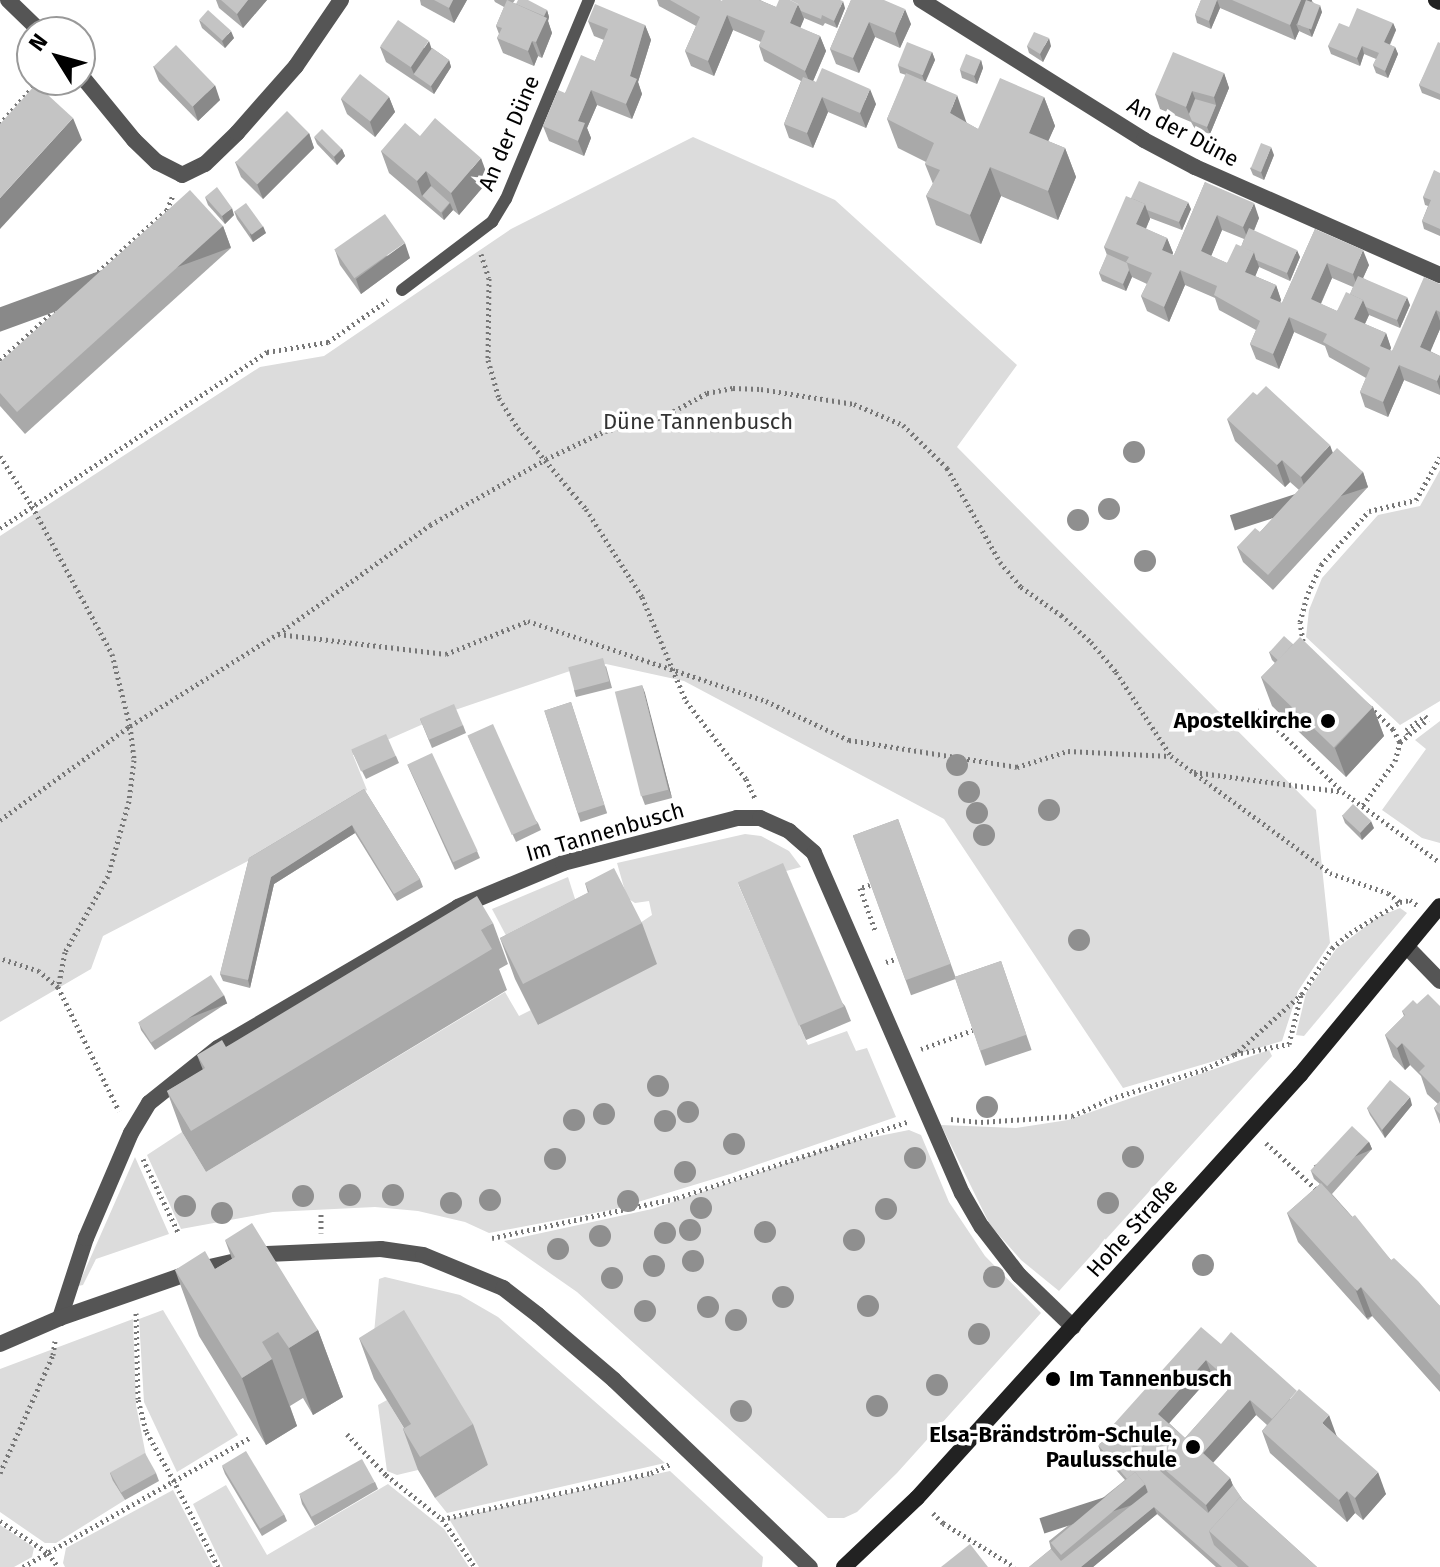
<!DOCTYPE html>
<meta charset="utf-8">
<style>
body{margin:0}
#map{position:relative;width:1440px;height:1567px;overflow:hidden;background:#fff;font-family:"Fira Sans",sans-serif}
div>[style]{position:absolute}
.green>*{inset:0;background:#dcdcdc}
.path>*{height:5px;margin-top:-2.5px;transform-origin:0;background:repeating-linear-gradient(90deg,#777 0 2px,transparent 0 6px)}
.lane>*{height:12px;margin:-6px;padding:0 6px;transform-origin:6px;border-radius:6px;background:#555}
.street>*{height:16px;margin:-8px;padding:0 8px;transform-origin:8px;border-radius:8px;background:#555}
.secondary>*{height:16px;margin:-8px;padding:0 8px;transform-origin:8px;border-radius:8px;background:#222}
.trees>*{width:22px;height:22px;margin:-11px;border-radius:50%;background:#8f8f8f}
.wall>*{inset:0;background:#a9a9a9;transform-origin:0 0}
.shaded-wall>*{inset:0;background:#898989;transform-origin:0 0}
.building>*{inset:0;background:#c4c4c4;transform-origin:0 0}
.dots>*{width:22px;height:22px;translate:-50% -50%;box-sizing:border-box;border:4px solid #fff;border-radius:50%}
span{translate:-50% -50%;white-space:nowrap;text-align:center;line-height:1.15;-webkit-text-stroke:7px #fff;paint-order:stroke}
.street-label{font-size:22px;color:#000}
.park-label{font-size:22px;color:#333}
.poi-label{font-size:22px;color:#000;font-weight:700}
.right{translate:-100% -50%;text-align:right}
.left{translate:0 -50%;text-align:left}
.north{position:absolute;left:16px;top:16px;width:80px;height:80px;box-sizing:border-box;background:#fff;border:2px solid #999;border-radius:50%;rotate:307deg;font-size:22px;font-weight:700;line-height:32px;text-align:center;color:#000}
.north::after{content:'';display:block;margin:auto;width:28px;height:36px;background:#000;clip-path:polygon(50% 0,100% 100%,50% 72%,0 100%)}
</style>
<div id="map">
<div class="green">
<div style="clip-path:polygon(693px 137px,835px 200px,1017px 365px,957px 447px,1316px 810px,1330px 943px,1298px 991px,1282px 1041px,1123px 1088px,944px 819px,684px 681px,606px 664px,570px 671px,455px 710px,353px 755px,367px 790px,248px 861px,103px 936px,91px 969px,0 1022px,0 536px,260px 367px,324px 356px,511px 229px)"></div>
<div style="clip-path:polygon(1440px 470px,1440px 701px,1400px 725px,1306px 637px,1309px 610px,1322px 578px,1378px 515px,1420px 506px)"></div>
<div style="clip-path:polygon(1440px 721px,1440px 843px,1422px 838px,1382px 810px,1426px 749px,1415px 740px)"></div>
<div style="clip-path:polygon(745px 834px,761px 836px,789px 851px,801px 867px,738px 884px,808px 1045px,847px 1031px,856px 1051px,867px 1048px,896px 1117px,730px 1174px,615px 1209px,489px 1233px,465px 1222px,418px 1211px,375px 1207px,273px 1212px,181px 1229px,147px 1155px,182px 1132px,206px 1172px,505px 992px,519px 1016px,531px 1010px,539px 1025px,637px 925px,652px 915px,649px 901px,635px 903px,627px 898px,617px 863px)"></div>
<div style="clip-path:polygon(568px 877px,576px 902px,526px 973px,492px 909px)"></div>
<div style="clip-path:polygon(1400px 908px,1407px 913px,1304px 1036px,1296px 1035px,1306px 993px,1336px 949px,1378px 917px)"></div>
<div style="clip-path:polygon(1269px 1050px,1272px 1056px,1059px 1291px,1021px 1260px,990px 1225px,941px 1125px,1016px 1128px,1068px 1120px)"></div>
<div style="clip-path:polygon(909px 1130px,921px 1135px,949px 1202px,985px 1256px,1041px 1313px,897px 1473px,857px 1512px,844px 1518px,828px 1518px,577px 1292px,504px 1241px,652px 1209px,849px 1142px)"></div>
<div style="clip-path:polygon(135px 1157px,169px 1234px,96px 1259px,83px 1285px,78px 1286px)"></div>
<div style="clip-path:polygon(385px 1277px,460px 1295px,498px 1317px,665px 1463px,447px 1513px,435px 1498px,488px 1465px,419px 1352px,374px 1379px,372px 1355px,379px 1279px)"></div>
<div style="clip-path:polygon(163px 1310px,238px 1435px,177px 1472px,144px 1402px,139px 1319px)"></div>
<div style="clip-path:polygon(133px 1319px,136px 1405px,147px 1461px,113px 1481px,125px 1500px,56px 1543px,45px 1543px,0 1512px,0 1369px)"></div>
<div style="clip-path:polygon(387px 1400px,426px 1465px,418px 1470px,397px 1475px,387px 1471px,378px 1405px)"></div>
<div style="clip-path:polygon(670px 1471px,763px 1557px,762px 1567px,479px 1567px,449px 1519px)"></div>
<div style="clip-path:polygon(388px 1484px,444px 1529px,469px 1567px,223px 1567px,193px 1504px,226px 1485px,267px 1555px)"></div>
<div style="clip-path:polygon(173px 1490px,213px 1567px,65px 1567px,63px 1563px,66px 1548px)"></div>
<div style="clip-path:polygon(0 1525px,29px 1544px,34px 1548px,32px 1557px,14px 1567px,0 1567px)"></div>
</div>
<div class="path">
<div style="left:0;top:124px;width:59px;rotate:-48.4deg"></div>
<div style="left:481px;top:254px;width:25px;rotate:72deg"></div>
<div style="left:489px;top:278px;width:82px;rotate:90.7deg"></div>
<div style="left:488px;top:360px;width:40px;rotate:74deg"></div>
<div style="left:499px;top:398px;width:36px;rotate:58deg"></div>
<div style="left:518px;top:428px;width:106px;rotate:50deg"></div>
<div style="left:586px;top:509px;width:104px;rotate:57.5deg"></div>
<div style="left:642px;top:597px;width:113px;rotate:67.1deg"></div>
<div style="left:686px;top:701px;width:98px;rotate:52.4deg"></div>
<div style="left:746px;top:779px;width:21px;rotate:65deg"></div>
<div style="left:0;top:360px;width:224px;rotate:-41.9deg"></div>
<div style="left:167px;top:210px;width:16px;rotate:-68deg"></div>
<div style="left:0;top:456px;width:59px;rotate:57.4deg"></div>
<div style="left:32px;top:506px;width:168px;rotate:61.6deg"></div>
<div style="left:112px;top:654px;width:74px;rotate:76deg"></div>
<div style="left:130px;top:726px;width:34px;rotate:83deg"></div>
<div style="left:134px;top:760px;width:41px;rotate:97deg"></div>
<div style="left:129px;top:801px;width:78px;rotate:105.6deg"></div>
<div style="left:108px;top:876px;width:87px;rotate:119.5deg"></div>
<div style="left:65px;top:952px;width:36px;rotate:101deg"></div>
<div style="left:58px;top:987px;width:25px;rotate:-140deg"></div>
<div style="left:39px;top:971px;width:41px;rotate:-161.6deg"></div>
<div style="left:0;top:528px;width:320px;rotate:-33.4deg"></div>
<div style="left:267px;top:352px;width:62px;rotate:-9.3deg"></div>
<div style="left:328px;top:342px;width:73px;rotate:-35deg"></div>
<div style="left:278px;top:634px;width:169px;rotate:6.8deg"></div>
<div style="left:446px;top:654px;width:88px;rotate:-21.9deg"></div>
<div style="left:528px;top:621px;width:251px;rotate:18.6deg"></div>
<div style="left:766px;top:701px;width:92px;rotate:25.2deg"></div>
<div style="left:849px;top:740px;width:170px;rotate:9.1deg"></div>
<div style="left:1017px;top:767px;width:53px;rotate:-17.4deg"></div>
<div style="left:1068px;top:751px;width:102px;rotate:2.8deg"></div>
<div style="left:1303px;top:641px;width:19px;rotate:-99deg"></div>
<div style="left:1300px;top:622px;width:30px;rotate:-75deg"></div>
<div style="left:1308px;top:593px;width:31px;rotate:-65deg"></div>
<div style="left:1321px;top:565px;width:72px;rotate:-48.4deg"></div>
<div style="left:1369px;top:511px;width:48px;rotate:-13.2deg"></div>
<div style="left:1416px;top:500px;width:49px;rotate:-60.8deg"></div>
<div style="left:1370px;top:707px;width:32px;rotate:44deg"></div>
<div style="left:1393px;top:729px;width:15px;rotate:62deg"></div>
<div style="left:1256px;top:709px;width:119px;rotate:43.6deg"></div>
<div style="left:1408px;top:734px;width:4px;rotate:-117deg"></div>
<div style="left:1406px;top:730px;width:24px;rotate:-36deg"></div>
<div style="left:1425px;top:716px;width:4px;rotate:45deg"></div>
<div style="left:1194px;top:772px;width:150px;rotate:7.6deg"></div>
<div style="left:1343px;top:792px;width:117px;rotate:36deg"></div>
<div style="left:1363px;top:805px;width:54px;rotate:-54deg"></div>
<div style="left:1395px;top:761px;width:20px;rotate:-75deg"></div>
<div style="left:1400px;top:742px;width:36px;rotate:-39deg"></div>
<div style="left:0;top:820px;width:160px;rotate:-35.9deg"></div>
<div style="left:130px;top:726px;width:174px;rotate:-31.9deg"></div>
<div style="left:278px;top:634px;width:187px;rotate:-35.6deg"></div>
<div style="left:430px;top:525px;width:133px;rotate:-29.6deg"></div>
<div style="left:546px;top:459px;width:65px;rotate:-25.4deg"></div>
<div style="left:605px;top:431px;width:60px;rotate:-13.6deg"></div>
<div style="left:663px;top:417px;width:50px;rotate:-28.6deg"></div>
<div style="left:707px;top:393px;width:26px;rotate:-11deg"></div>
<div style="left:733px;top:388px;width:28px;rotate:2deg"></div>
<div style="left:761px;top:389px;width:94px;rotate:9.2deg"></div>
<div style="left:854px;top:404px;width:53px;rotate:23.2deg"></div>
<div style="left:903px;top:425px;width:62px;rotate:44.3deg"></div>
<div style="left:947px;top:468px;width:108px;rotate:60.6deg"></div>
<div style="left:1000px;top:562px;width:33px;rotate:50deg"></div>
<div style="left:1021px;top:587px;width:49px;rotate:35deg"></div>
<div style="left:1061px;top:615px;width:40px;rotate:42deg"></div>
<div style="left:1091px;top:642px;width:39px;rotate:50deg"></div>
<div style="left:1116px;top:672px;width:100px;rotate:56.8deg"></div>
<div style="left:1171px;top:756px;width:197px;rotate:36.3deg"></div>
<div style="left:1330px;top:873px;width:61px;rotate:19deg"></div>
<div style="left:1388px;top:893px;width:15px;rotate:37deg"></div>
<div style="left:870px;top:885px;width:10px;rotate:163deg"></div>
<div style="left:860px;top:888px;width:45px;rotate:70.3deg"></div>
<div style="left:886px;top:962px;width:10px;rotate:-17deg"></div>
<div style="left:58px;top:987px;width:138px;rotate:63.8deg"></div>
<div style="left:921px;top:1049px;width:55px;rotate:-20.1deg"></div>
<div style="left:1235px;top:1054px;width:55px;rotate:-10.5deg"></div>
<div style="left:1289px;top:1044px;width:50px;rotate:-76.2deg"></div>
<div style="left:951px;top:1119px;width:30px;rotate:6deg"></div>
<div style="left:981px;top:1122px;width:91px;rotate:-3.8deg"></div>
<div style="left:1072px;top:1116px;width:42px;rotate:-24.1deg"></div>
<div style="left:1110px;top:1099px;width:100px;rotate:-17.5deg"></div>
<div style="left:1205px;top:1069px;width:32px;rotate:-26deg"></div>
<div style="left:1234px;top:1055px;width:91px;rotate:-41.9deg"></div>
<div style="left:1302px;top:994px;width:55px;rotate:-56.9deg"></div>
<div style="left:1332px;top:948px;width:23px;rotate:-40deg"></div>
<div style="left:1350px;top:933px;width:59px;rotate:-31.8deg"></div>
<div style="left:1400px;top:902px;width:10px;rotate:-11deg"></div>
<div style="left:1410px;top:900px;width:9px;rotate:36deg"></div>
<div style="left:1266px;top:1143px;width:71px;rotate:42.7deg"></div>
<div style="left:143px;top:1159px;width:83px;rotate:64.4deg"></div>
<div style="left:321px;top:1214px;width:19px;rotate:90deg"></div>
<div style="left:492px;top:1238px;width:189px;rotate:-12.2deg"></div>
<div style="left:677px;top:1198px;width:245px;rotate:-18.3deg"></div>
<div style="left:347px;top:1434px;width:57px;rotate:46.4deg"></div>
<div style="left:386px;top:1475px;width:71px;rotate:38.2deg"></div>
<div style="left:442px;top:1519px;width:58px;rotate:55.5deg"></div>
<div style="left:0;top:1473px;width:129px;rotate:-65.8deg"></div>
<div style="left:53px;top:1355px;width:14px;rotate:-82deg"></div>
<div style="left:933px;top:1513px;width:14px;rotate:45deg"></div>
<div style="left:943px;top:1523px;width:84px;rotate:31.4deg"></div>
<div style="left:442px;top:1519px;width:214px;rotate:-12.4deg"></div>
<div style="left:651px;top:1473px;width:21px;rotate:-25deg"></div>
<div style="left:0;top:1521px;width:58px;rotate:33.7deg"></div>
<div style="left:48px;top:1553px;width:17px;rotate:54deg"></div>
<div style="left:23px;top:1567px;width:174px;rotate:-29.7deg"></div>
<div style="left:174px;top:1481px;width:57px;rotate:-119.2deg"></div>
<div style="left:146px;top:1431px;width:33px;rotate:-104deg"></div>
<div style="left:138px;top:1399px;width:86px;rotate:-91.3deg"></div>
<div style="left:218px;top:1567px;width:97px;rotate:-117.1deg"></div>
<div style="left:174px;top:1481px;width:89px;rotate:-29.7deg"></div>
</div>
<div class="lane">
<div style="left:402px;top:290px;width:113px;rotate:-37.1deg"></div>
<div style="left:492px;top:222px;width:27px;rotate:-59deg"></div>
<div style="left:506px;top:199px;width:216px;rotate:-67.4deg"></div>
</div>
<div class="street">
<div style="left:8px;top:0;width:46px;rotate:44.1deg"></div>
<div style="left:921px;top:0;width:263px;rotate:32.1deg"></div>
<div style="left:1144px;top:140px;width:58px;rotate:27.9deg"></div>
<div style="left:1195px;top:167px;width:268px;rotate:23.8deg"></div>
<div style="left:80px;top:74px;width:85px;rotate:50.7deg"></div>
<div style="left:134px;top:140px;width:32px;rotate:44deg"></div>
<div style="left:157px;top:162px;width:28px;rotate:27deg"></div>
<div style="left:182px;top:175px;width:25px;rotate:-26deg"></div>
<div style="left:205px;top:164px;width:45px;rotate:-44.1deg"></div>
<div style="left:237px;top:133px;width:89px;rotate:-48.6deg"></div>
<div style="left:296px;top:66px;width:80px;rotate:-55.7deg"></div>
<div style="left:1408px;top:948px;width:46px;rotate:45.9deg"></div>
<div style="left:60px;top:1318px;width:84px;rotate:-72deg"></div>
<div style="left:86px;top:1238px;width:114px;rotate:-66.8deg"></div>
<div style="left:131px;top:1133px;width:35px;rotate:-59deg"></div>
<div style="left:149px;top:1103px;width:88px;rotate:-38.6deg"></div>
<div style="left:218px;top:1048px;width:278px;rotate:-30.4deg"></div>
<div style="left:458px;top:907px;width:114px;rotate:-22.7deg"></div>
<div style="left:563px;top:863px;width:180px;rotate:-14.5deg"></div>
<div style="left:737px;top:818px;width:23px"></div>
<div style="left:760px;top:818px;width:32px;rotate:24deg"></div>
<div style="left:789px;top:831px;width:33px;rotate:41deg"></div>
<div style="left:814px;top:853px;width:371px;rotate:66.5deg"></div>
<div style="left:962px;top:1193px;width:39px;rotate:60deg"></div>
<div style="left:982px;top:1227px;width:61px;rotate:52.4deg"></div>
<div style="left:1019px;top:1275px;width:75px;rotate:43.9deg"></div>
<div style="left:0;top:1344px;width:65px;rotate:-23.4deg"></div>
<div style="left:60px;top:1318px;width:149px;rotate:-19.2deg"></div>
<div style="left:201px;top:1269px;width:68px;rotate:-12.8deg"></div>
<div style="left:267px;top:1254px;width:114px;rotate:-2.5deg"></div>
<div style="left:381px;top:1249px;width:42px;rotate:8.1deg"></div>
<div style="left:423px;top:1255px;width:87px;rotate:22.4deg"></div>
<div style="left:503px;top:1288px;width:44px;rotate:37.6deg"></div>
<div style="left:538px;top:1315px;width:100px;rotate:40.5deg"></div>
<div style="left:614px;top:1380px;width:271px;rotate:43.7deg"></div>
</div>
<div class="secondary">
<div style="left:1436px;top:0;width:4px;rotate:27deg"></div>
<div style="left:844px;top:1567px;width:100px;rotate:-43.4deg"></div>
<div style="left:917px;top:1498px;width:571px;rotate:-47.84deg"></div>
<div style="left:1300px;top:1075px;width:219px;rotate:-50.4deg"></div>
</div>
<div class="trees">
<div style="left:1134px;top:452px"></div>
<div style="left:1109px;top:509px"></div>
<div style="left:1078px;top:520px"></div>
<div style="left:1145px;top:561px"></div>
<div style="left:957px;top:765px"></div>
<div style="left:969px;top:792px"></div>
<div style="left:1049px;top:810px"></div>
<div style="left:977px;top:813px"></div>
<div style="left:984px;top:835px"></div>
<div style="left:1079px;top:940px"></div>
<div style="left:658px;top:1086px"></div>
<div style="left:987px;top:1107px"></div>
<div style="left:688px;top:1112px"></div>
<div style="left:604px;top:1114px"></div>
<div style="left:574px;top:1120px"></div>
<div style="left:665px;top:1121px"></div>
<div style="left:734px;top:1144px"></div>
<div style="left:1133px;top:1157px"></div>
<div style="left:915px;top:1158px"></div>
<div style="left:555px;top:1159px"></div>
<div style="left:685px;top:1172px"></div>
<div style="left:350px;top:1195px"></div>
<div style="left:393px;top:1195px"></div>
<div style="left:303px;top:1196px"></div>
<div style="left:490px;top:1200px"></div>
<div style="left:628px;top:1201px"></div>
<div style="left:451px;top:1203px"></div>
<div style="left:1108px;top:1203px"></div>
<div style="left:185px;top:1206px"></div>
<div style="left:701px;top:1208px"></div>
<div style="left:886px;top:1209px"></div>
<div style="left:222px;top:1213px"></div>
<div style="left:690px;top:1230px"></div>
<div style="left:765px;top:1232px"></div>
<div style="left:665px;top:1233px"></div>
<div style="left:600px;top:1236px"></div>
<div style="left:854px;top:1240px"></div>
<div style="left:558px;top:1249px"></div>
<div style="left:693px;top:1261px"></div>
<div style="left:1203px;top:1265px"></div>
<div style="left:654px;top:1266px"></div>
<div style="left:994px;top:1277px"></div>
<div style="left:612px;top:1278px"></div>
<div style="left:783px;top:1297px"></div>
<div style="left:868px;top:1306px"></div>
<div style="left:708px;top:1307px"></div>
<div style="left:645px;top:1311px"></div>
<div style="left:736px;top:1320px"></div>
<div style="left:979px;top:1334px"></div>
<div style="left:937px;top:1385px"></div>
<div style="left:877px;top:1406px"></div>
<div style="left:741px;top:1411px"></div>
</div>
<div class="wall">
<div style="clip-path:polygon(216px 0,267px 0,243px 28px,219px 8px)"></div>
<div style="clip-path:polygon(420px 0,467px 0,454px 23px,421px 5px)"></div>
<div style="clip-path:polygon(494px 0,515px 0,513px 3px,547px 10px,549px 17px,548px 21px,552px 33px,542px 58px,538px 56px,534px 66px,503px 53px,497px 38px,499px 34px,496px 26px,504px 7px,495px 2px)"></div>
<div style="clip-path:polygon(657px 0,719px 0,722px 1px,723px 0,760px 0,776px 7px,845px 8px,837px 28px,825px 23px,823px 26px,804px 18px,800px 28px,820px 36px,826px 51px,813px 81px,876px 104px,866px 128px,828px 112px,813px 148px,789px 138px,784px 124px,801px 81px,764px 61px,759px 46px,761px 42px,733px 30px,714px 76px,691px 66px,685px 51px,696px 26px,659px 6px)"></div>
<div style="clip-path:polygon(851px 0,911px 24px,900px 48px,875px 37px,859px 73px,836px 64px,830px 49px)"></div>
<div style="clip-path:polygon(1201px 0,1312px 0,1312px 1px,1322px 12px,1312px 37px,1299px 31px,1295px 40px,1220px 8px,1211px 29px,1197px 23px,1195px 15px)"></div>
<div style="clip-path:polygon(199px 20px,234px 38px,225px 48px,202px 28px)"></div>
<div style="clip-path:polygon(588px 21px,645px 25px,651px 40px,638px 82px,642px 94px,632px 119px,597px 105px,587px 128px,591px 138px,584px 156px,549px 141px,543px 126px,565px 93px,595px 61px,604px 40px,594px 36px)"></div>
<div style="clip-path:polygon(1393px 23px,1396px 30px,1390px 45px,1395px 47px,1398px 54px,1388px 78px,1376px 73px,1373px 65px,1376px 59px,1364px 54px,1360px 66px,1331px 54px,1328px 46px,1349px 27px)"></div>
<div style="clip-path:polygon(1440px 43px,1440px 100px,1422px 93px,1419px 85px)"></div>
<div style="clip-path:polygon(1027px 46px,1051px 46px,1043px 62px,1029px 53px)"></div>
<div style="clip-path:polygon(380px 47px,432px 48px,449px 60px,451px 67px,434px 94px,386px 62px)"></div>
<div style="clip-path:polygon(932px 52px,935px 60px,925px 81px,967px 123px,978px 129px,1044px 97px,1055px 126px,1048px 141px,1065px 148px,1076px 177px,1058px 220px,1001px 196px,981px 244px,936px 225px,926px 196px,933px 184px,925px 164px,926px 162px,898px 148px,887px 119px,906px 75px,900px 73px,898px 65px)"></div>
<div style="clip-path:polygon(981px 60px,983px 68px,977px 84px,962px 78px,960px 70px)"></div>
<div style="clip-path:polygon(153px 66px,220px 100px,198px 121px,159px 81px)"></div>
<div style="clip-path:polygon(1224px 73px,1229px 88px,1210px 134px,1195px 129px,1191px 122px,1160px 109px,1155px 94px)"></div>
<div style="clip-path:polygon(389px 97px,395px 112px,375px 137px,347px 114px,341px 99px)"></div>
<div style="clip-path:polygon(309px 133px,314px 148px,263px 199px,241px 177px,235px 162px)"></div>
<div style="clip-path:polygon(420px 136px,489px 180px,459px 215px,453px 210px,444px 220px,389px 173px,381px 151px)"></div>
<div style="clip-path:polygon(314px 137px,342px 149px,345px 156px,337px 165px,317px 144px)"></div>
<div style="clip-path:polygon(1274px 155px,1264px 180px,1253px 175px,1250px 168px)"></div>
<div style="clip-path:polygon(1440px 173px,1440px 236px,1424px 229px,1422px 221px,1428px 206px,1425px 205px,1423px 197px)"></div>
<div style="clip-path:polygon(evenodd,1205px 182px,1259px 218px,1254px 231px,1300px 257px,1290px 281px,1259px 267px,1255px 276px,1276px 285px,1281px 300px,1280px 302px,1282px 303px,1315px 229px,1369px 265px,1363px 278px,1410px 305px,1400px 328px,1369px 315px,1365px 324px,1386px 333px,1391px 348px,1390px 350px,1392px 351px,1440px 284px,1440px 329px,1430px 351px,1440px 356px,1440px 395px,1404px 380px,1388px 417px,1365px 407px,1360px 392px,1366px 378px,1329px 357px,1325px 346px,1294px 332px,1279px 369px,1256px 359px,1250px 344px,1256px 330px,1219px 310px,1215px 298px,1185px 285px,1169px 322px,1147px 311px,1141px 296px,1147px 284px,1132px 277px,1126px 291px,1102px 281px,1099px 273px,1107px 255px,1104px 247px,1131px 198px,1191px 209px,1182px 230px,1150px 218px,1146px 229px,1167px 238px,1173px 253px,1172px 255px,1174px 255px,1205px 182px,1222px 230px,1244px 239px,1241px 247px,1227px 263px,1211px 256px,1222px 230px,1205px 182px,1332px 278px,1353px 287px,1350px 294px,1337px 311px,1321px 304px,1332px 278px)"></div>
<div style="clip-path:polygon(205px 197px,234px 215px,225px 224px,208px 205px)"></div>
<div style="clip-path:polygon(234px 211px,266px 233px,253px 242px,237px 219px)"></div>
<div style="clip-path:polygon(223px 226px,231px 248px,25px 434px,0 406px,0 362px)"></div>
<div style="clip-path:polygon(335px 250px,410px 258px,361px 294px,340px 265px)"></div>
<div style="clip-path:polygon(1227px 419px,1333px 453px,1363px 472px,1368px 487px,1273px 590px,1243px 562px,1237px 547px,1260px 532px,1299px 490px,1290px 482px,1285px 487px,1235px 441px)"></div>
<div style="clip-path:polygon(1293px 644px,1373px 707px,1384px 736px,1346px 777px,1272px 706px,1261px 677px,1275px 663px,1272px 660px,1269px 652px)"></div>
<div style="clip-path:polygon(606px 666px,612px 688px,576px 697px,574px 690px)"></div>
<div style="clip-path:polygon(642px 685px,672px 798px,645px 805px,642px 797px)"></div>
<div style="left:571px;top:702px;width:117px;height:28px;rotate:72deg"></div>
<div style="clip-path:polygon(420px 719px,463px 725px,466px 733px,432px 748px)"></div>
<div style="clip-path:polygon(468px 736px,538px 823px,541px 830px,516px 842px)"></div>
<div style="clip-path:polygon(352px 751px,396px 756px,399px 763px,366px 779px)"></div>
<div style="clip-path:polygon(407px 764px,477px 851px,480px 858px,455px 870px)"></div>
<div style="clip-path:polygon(364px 789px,420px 879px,423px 887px,397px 901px,355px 833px,274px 884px,250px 988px,223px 981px,220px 974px,249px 858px)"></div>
<div style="clip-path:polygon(1342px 815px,1374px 828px,1362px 840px,1345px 823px)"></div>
<div style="left:898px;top:819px;width:170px;height:48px;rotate:70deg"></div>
<div style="clip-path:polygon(585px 883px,642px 923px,657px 964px,538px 1025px,515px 979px,500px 938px,588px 893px)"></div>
<div style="clip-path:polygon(738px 883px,845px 1006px,851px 1021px,806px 1040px)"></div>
<div style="clip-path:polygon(493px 923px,508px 964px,499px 969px,507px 990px,206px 1172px,182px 1132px,167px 1091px,203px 1070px,197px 1055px,226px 1047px)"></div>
<div style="left:1001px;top:961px;width:94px;height:49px;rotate:71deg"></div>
<div style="clip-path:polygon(227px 1003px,155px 1050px,141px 1030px,139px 1023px)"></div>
<div style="clip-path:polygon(1417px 1004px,1440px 1006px,1440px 1124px,1434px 1108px,1438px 1104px,1427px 1094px,1421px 1076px,1410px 1065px,1405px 1070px,1393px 1057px,1385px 1035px,1404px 1016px,1402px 1011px)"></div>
<div style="clip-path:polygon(1412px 1105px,1385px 1138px,1370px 1115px,1367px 1108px)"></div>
<div style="clip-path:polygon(1369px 1142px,1372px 1149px,1332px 1194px,1391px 1260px,1440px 1306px,1440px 1392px,1372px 1316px,1368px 1320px,1298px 1242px,1287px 1213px,1320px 1184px,1314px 1179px,1311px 1171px)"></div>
<div style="clip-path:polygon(225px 1240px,318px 1330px,343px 1397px,313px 1415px,303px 1398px,290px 1406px,297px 1426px,266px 1445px,199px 1336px,175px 1270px,215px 1269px,232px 1259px)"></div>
<div style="clip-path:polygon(359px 1338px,473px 1424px,488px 1465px,435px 1498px,418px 1470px,403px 1429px,404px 1428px,374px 1379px)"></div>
<div style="clip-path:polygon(evenodd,1221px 1344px,1336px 1435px,1386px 1494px,1363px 1520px,1355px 1513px,1347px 1522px,1270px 1453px,1262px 1431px,1267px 1425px,1256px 1415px,1213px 1463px,1230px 1478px,1233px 1486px,1243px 1500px,1317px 1567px,1216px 1567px,1157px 1514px,1093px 1567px,1029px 1567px,1051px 1549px,1049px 1541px,1125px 1480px,1101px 1453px,1098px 1445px,1116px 1432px,1113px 1425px,1221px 1344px,1212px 1375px,1228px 1390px,1185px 1438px,1169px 1423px,1212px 1375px)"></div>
<div style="clip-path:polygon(222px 1466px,284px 1514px,287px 1521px,262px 1536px,225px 1474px)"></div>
<div style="clip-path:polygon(110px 1473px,156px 1473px,159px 1481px,125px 1500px,113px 1481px)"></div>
<div style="clip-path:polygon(375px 1482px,378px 1489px,315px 1526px,302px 1504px,300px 1496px)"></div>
</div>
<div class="shaded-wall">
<div style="clip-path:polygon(248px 0,267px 0,243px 28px,237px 14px)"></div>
<div style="clip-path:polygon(453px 0,467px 0,454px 23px,449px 8px)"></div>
<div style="clip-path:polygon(1217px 0,1220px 8px,1211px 29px,1209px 21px)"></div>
<div style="clip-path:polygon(1301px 0,1312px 0,1301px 26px,1296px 24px,1299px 31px,1295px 40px,1290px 25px)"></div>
<div style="clip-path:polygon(843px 1px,845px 8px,837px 28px,834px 21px)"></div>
<div style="clip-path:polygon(798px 4px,804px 19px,796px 38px,790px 23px)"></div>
<div style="clip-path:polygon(1320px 5px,1322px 12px,1312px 37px,1309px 29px)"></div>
<div style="clip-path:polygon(905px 9px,911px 24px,900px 48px,895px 33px)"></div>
<div style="clip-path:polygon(547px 10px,549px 17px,548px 21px,552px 33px,542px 58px,536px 42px,542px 21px)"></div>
<div style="clip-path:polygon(727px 15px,733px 30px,714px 76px,708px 61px)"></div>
<div style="clip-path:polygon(869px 22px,875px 37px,859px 73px,853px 58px)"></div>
<div style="clip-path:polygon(1393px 23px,1396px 30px,1387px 50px,1384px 42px)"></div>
<div style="clip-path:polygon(645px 25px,651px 40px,638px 82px,642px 94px,632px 119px,626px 104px,630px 76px)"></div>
<div style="clip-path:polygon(231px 31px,234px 38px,225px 48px,222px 41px)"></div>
<div style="clip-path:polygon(820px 36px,826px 51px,811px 86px,805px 71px)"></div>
<div style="clip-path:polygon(1049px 38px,1051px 46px,1043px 62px,1040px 54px)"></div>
<div style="clip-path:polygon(429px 41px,434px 56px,414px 74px,411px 67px)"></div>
<div style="clip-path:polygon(532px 41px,538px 56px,534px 66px,528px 51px)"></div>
<div style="clip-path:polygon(1362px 46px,1364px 54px,1360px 66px,1357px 58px)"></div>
<div style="clip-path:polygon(1395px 47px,1398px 54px,1388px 78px,1385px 71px)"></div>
<div style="clip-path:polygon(932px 52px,935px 60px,925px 83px,922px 75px)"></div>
<div style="clip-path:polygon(449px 60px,451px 67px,434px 94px,431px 86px)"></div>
<div style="clip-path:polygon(981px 60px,983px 68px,977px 84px,974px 76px)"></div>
<div style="clip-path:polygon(1224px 73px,1229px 88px,1210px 134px,1207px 127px,1216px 105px,1214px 97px)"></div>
<div style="clip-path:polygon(215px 85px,220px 100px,198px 121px,193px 106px)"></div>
<div style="clip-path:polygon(870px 89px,876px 104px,866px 128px,860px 113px)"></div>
<div style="clip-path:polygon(591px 90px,597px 105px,587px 128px,591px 138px,584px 156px,578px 141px,578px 121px)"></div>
<div style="clip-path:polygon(1192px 91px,1198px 106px,1189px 114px,1186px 107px)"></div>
<div style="clip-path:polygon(957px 95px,967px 124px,950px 113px)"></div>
<div style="clip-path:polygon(389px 97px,395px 112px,375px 137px,370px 122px)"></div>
<div style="clip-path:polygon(822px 97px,828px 112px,813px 148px,807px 133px)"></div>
<div style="clip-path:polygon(1044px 97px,1055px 126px,1039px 162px,1029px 133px)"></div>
<div style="clip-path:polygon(73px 118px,82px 140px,0 229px,0 198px)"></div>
<div style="clip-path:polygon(309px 133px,314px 148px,263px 199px,257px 184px)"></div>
<div style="clip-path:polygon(1271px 147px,1274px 155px,1264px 180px,1261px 172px)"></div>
<div style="clip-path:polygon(1065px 148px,1076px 177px,1058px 220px,1048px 191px)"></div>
<div style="clip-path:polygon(342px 149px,345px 156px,337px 165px,334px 157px)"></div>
<div style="clip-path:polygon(481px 158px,489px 180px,459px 215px,451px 193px)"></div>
<div style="clip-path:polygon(990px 167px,1001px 196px,981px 244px,970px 215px)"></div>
<div style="clip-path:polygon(426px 171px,434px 194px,422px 196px,417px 181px)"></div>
<div style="clip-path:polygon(1188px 202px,1191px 209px,1182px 230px,1179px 222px)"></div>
<div style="clip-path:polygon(450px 203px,453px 210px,444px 220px,442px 213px)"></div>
<div style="clip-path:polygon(1254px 203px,1259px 218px,1249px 242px,1243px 227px)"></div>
<div style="clip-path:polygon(1145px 204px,1150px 219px,1141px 239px,1136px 224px)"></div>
<div style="clip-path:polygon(232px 208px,234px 215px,225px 224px,222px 216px)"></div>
<div style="clip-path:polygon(1217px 215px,1222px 230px,1207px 266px,1201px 251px)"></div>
<div style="left:223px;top:226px;width:23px;height:278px;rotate:70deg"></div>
<div style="clip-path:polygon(263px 226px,266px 233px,253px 242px,250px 234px)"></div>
<div style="clip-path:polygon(1167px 238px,1173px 253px,1167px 265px,1162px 250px)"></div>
<div style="clip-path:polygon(405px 243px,410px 258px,361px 294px,356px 279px)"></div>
<div style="clip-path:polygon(1297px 250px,1300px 257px,1290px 281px,1287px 273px)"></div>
<div style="clip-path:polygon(1363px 250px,1369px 265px,1358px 289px,1353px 274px)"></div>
<div style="clip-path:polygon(1254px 252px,1259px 267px,1251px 287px,1245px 272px)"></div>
<div style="clip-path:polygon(1327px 263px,1332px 278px,1316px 314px,1311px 299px)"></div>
<div style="clip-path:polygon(1129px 270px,1132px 277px,1126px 291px,1123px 284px)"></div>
<div style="clip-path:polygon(1180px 270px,1185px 285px,1169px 322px,1164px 307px)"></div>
<div style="clip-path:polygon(1276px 285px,1281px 300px,1276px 313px,1270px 298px)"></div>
<div style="clip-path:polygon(1407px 297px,1410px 305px,1400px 328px,1397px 320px)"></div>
<div style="clip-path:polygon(1363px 300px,1369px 315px,1360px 334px,1354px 319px)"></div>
<div style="clip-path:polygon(1436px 310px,1440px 321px,1440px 329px,1426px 362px,1420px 347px)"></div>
<div style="clip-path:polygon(1289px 317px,1294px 332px,1279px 369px,1273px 354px)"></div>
<div style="clip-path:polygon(1386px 333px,1391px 348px,1385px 361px,1380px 346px)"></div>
<div style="clip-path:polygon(1399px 365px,1404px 380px,1388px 417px,1383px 402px)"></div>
<div style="clip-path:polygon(1440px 374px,1440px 390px,1437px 381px)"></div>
<div style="clip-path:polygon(1330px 445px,1338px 467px,1309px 499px,1301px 477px)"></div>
<div style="clip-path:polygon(1282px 460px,1290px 482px,1285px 487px,1277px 465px)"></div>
<div style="left:1363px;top:472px;width:16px;height:140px;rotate:72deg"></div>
<div style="clip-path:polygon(642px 685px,645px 693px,672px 798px,669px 790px)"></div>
<div style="clip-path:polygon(1373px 707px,1384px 736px,1346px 777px,1335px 748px)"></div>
<div style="clip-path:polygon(1371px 821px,1374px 828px,1362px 840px,1360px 833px)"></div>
<div style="clip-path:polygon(352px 825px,355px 833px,274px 884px,250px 988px,248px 980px,271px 877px)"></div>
<div style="left:224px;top:995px;width:9px;height:87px;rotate:69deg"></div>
<div style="clip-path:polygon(1402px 1043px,1410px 1065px,1405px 1070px,1397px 1048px)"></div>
<div style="clip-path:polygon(1410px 1097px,1412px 1105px,1385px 1138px,1382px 1130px)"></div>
<div style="left:1369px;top:1142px;width:8px;height:60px;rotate:67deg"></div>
<div style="left:1361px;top:1287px;width:31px;height:6px;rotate:69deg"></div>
<div style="clip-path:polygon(318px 1330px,343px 1397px,313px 1415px,289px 1348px)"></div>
<div style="clip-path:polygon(272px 1359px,297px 1426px,266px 1445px,242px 1378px)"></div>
<div style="clip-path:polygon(1206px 1360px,1212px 1375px,1164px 1429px,1158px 1414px)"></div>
<div style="clip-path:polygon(1250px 1400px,1256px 1415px,1208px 1468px,1203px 1453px)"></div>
<div style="clip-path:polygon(1329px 1415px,1337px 1437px,1322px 1423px)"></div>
<div style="clip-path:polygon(1378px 1472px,1386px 1494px,1363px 1520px,1355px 1498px)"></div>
<div style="clip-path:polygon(1230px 1478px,1236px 1493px,1211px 1520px,1206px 1505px)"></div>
<div style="left:1145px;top:1484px;width:16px;height:111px;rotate:72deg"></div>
<div style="clip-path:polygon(1347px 1491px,1355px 1513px,1347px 1522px,1339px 1500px)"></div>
<div style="clip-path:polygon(1154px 1507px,1157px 1514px,1093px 1567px,1081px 1567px)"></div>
</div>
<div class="building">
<div style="clip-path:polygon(221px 0,248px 0,237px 14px)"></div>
<div style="clip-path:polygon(434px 0,453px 0,449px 8px)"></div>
<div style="clip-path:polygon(507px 0,547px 18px,536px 42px,532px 41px,528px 51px,497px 38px,502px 28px,496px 26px)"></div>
<div style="clip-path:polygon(518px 0,528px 0,547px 10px,544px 16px,516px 4px)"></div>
<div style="clip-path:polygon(670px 0,719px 0,722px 1px,723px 0,759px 0,776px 7px,779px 0,790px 0,798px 4px,790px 23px,820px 36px,805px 71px,759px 46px,765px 31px,727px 15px,708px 61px,685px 51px,700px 17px)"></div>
<div style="clip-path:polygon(790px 0,840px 0,843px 1px,834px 21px,822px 15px,821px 19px,801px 11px,798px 4px)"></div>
<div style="clip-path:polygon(851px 0,884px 0,905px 9px,895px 33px,869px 22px,853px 58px,830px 49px)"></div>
<div style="clip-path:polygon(1201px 0,1217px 0,1209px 21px,1195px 15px)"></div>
<div style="clip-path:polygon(1232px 0,1301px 0,1290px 25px)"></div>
<div style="left:1306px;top:0;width:15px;height:26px;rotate:20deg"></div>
<div style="clip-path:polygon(595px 4px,645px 25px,630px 76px,637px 79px,626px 104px,591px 90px,578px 121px,585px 123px,578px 141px,543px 126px,558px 90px,565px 93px,581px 55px,595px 61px,608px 29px,588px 21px)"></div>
<div style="clip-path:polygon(1357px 8px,1393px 23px,1384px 42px,1395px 47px,1385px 71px,1373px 65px,1379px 53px,1362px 46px,1357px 58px,1328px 46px,1339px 23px,1349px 27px)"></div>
<div style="left:208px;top:10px;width:31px;height:13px;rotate:42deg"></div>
<div style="left:398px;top:20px;width:37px;height:32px;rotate:34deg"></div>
<div style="clip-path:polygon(1034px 32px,1049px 38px,1040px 54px,1027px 46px)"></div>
<div style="left:907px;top:42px;width:27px;height:25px;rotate:22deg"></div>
<div style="clip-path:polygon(1438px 42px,1440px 43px,1440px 94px,1419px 85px)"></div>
<div style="left:176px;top:45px;width:56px;height:31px;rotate:46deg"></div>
<div style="left:432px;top:48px;width:21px;height:32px;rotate:35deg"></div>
<div style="clip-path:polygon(1173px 52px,1224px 73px,1214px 97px,1192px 91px,1186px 107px,1155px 94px)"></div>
<div style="left:966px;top:54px;width:16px;height:17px;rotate:22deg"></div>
<div style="clip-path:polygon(822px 68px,870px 89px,860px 113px,822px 97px,807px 133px,784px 124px,803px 77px,816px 82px)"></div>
<div style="clip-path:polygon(906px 73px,957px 95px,950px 113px,978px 129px,1000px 78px,1044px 97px,1029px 133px,1065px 148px,1048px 191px,990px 167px,970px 215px,926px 196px,940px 170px,925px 164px,934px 143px,887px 119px)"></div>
<div style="left:360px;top:74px;width:37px;height:31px;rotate:38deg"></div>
<div style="clip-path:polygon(36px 84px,73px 118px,0 198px,0 124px)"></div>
<div style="clip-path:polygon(1195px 99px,1216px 105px,1207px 127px,1192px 121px,1189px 114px)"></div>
<div style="left:287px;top:111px;width:31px;height:73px;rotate:45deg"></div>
<div style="clip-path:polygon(435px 118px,481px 158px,451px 193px,426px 171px,417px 181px,381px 151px,405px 123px,420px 136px)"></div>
<div style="left:322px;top:129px;width:28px;height:11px;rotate:45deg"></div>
<div style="left:1261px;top:143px;width:11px;height:27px;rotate:22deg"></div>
<div style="clip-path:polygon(1434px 170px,1440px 173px,1440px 229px,1422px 221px,1431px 200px,1423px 197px)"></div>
<div style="clip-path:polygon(1139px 181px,1188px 202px,1179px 222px,1147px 210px,1145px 204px,1131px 198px)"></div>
<div style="clip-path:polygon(1205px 182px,1254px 203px,1243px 227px,1217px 215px,1201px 251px,1227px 263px,1236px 244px,1254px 252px,1245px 272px,1276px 285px,1270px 298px,1282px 303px,1315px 229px,1363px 250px,1353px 274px,1327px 263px,1311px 299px,1337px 311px,1346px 292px,1363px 300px,1354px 319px,1386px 333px,1380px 346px,1392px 351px,1424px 277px,1440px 284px,1440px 312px,1436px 310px,1420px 347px,1440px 356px,1440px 374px,1437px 381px,1399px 365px,1383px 402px,1360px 392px,1370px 368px,1323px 342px,1327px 334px,1289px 317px,1273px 354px,1250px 344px,1260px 321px,1214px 295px,1217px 286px,1180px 270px,1164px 307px,1141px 296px,1152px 273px,1126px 262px,1129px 257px,1104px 247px,1126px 196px,1145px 204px,1136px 224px,1167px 238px,1162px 250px,1174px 255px)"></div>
<div style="left:431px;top:186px;width:25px;height:13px;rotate:42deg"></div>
<div style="clip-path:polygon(217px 187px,232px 208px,222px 216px,205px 197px)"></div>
<div style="clip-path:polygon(190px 190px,223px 226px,17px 412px,0 393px,0 362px)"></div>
<div style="left:246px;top:203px;width:29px;height:14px;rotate:54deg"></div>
<div style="left:385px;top:214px;width:35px;height:62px;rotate:55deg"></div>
<div style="clip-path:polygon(1249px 228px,1297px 250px,1287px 273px,1256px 260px,1254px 252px,1241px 247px)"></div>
<div style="clip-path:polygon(1107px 254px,1127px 263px,1129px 270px,1123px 284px,1099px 273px)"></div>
<div style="clip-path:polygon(1358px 276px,1407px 297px,1397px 320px,1366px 307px,1363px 300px,1350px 294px)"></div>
<div style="clip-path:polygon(1266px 386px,1330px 445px,1301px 477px,1282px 460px,1277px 465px,1227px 419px,1253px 392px,1257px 395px)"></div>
<div style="clip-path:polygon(1337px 448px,1363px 472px,1268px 575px,1237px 547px,1255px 528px,1260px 532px)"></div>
<div style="left:1284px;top:636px;width:12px;height:22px;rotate:42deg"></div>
<div style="left:1300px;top:637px;width:101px;height:56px;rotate:44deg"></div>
<div style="left:603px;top:658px;width:24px;height:36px;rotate:75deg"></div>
<div style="left:642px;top:685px;width:108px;height:28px;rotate:76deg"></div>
<div style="left:571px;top:702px;width:108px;height:28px;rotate:72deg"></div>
<div style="left:454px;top:704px;width:23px;height:37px;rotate:67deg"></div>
<div style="left:493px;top:724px;width:109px;height:28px;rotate:66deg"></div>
<div style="left:386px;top:734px;width:24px;height:38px;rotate:66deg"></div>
<div style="left:432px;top:753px;width:108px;height:27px;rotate:65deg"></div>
<div style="clip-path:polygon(364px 789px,420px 879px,394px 894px,352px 825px,271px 877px,248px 980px,220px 974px,249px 858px)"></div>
<div style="left:1353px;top:804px;width:25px;height:16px;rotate:43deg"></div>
<div style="left:898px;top:819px;width:154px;height:48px;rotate:70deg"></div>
<div style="left:783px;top:863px;width:156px;height:49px;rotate:67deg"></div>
<div style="clip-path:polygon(614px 868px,642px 923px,523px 984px,500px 938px,589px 892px,585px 883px)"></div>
<div style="clip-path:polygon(477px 896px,493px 923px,481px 930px,492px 949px,191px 1131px,167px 1091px,205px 1068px,197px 1055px,222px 1040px,226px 1047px)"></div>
<div style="left:1001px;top:961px;width:78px;height:49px;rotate:71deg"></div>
<div style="left:211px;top:975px;width:24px;height:87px;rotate:57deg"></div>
<div style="clip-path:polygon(1428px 994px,1440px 1006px,1440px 1093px,1419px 1072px,1425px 1066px,1402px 1043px,1397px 1048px,1385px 1035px,1405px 1015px,1402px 1011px,1413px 1000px,1417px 1004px)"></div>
<div style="clip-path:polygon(1390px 1080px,1410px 1097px,1382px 1130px,1367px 1108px)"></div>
<div style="clip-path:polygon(1440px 1101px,1440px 1114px,1434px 1108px)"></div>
<div style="left:1352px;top:1126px;width:23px;height:61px;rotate:43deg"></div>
<div style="clip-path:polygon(1321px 1183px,1352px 1217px,1355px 1215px,1391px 1260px,1394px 1258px,1418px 1281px,1440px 1306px,1440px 1375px,1361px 1287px,1357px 1291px,1287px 1213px)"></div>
<div style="clip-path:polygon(252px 1223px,318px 1330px,289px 1348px,278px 1332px,262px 1342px,272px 1359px,242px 1378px,175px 1270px,205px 1251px,215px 1269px,235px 1257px,225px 1240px)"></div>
<div style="clip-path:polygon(404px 1310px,473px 1424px,420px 1457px,403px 1429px,411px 1424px,359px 1338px)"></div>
<div style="clip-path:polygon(evenodd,1201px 1327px,1221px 1344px,1231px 1332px,1297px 1391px,1272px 1419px,1250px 1400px,1203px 1453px,1230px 1478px,1206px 1505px,1113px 1425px,1201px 1327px,1206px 1360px,1233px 1384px,1185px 1438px,1158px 1414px,1206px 1360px)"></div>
<div style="clip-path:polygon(1299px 1389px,1329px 1415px,1322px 1423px,1378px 1472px,1355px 1498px,1347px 1491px,1339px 1500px,1262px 1431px)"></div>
<div style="clip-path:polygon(1116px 1432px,1208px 1513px,1233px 1485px,1243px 1500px,1240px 1497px,1209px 1531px,1214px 1545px,1238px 1567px,1222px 1567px,1154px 1507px,1081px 1567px,1029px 1567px,1051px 1549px,1061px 1561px,1148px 1492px,1145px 1484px,1135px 1472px,1127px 1479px,1098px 1445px)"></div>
<div style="left:246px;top:1451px;width:74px;height:28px;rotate:59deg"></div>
<div style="left:145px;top:1453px;width:23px;height:40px;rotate:61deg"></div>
<div style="left:362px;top:1459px;width:26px;height:72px;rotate:61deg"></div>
<div style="left:1135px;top:1472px;width:16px;height:110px;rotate:50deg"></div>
<div style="clip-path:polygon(1240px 1497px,1317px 1567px,1249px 1567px,1209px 1531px)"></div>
<div style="clip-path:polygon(970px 1544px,988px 1567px,941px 1567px)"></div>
</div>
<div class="dots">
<div style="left:1328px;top:721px;background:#000"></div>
<div style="left:1053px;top:1379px;background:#000"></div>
<div style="left:1193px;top:1447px;background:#000"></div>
</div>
<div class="street-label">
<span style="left:1183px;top:132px;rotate:28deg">An der Düne</span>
<span style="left:509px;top:133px;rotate:-67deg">An der Düne</span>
<span style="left:605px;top:832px;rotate:-16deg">Im Tannenbusch</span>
<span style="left:1132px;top:1228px;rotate:-48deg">Hohe Straße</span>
</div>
<div class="park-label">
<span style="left:698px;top:422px">Düne Tannenbusch</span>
</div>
<div class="poi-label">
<span class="right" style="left:1312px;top:721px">Apostelkirche</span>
<span class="left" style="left:1069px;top:1379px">Im Tannenbusch</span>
<span class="right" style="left:1177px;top:1447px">Elsa-Brändström-Schule,<br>Paulusschule</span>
</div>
<div class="north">N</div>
</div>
